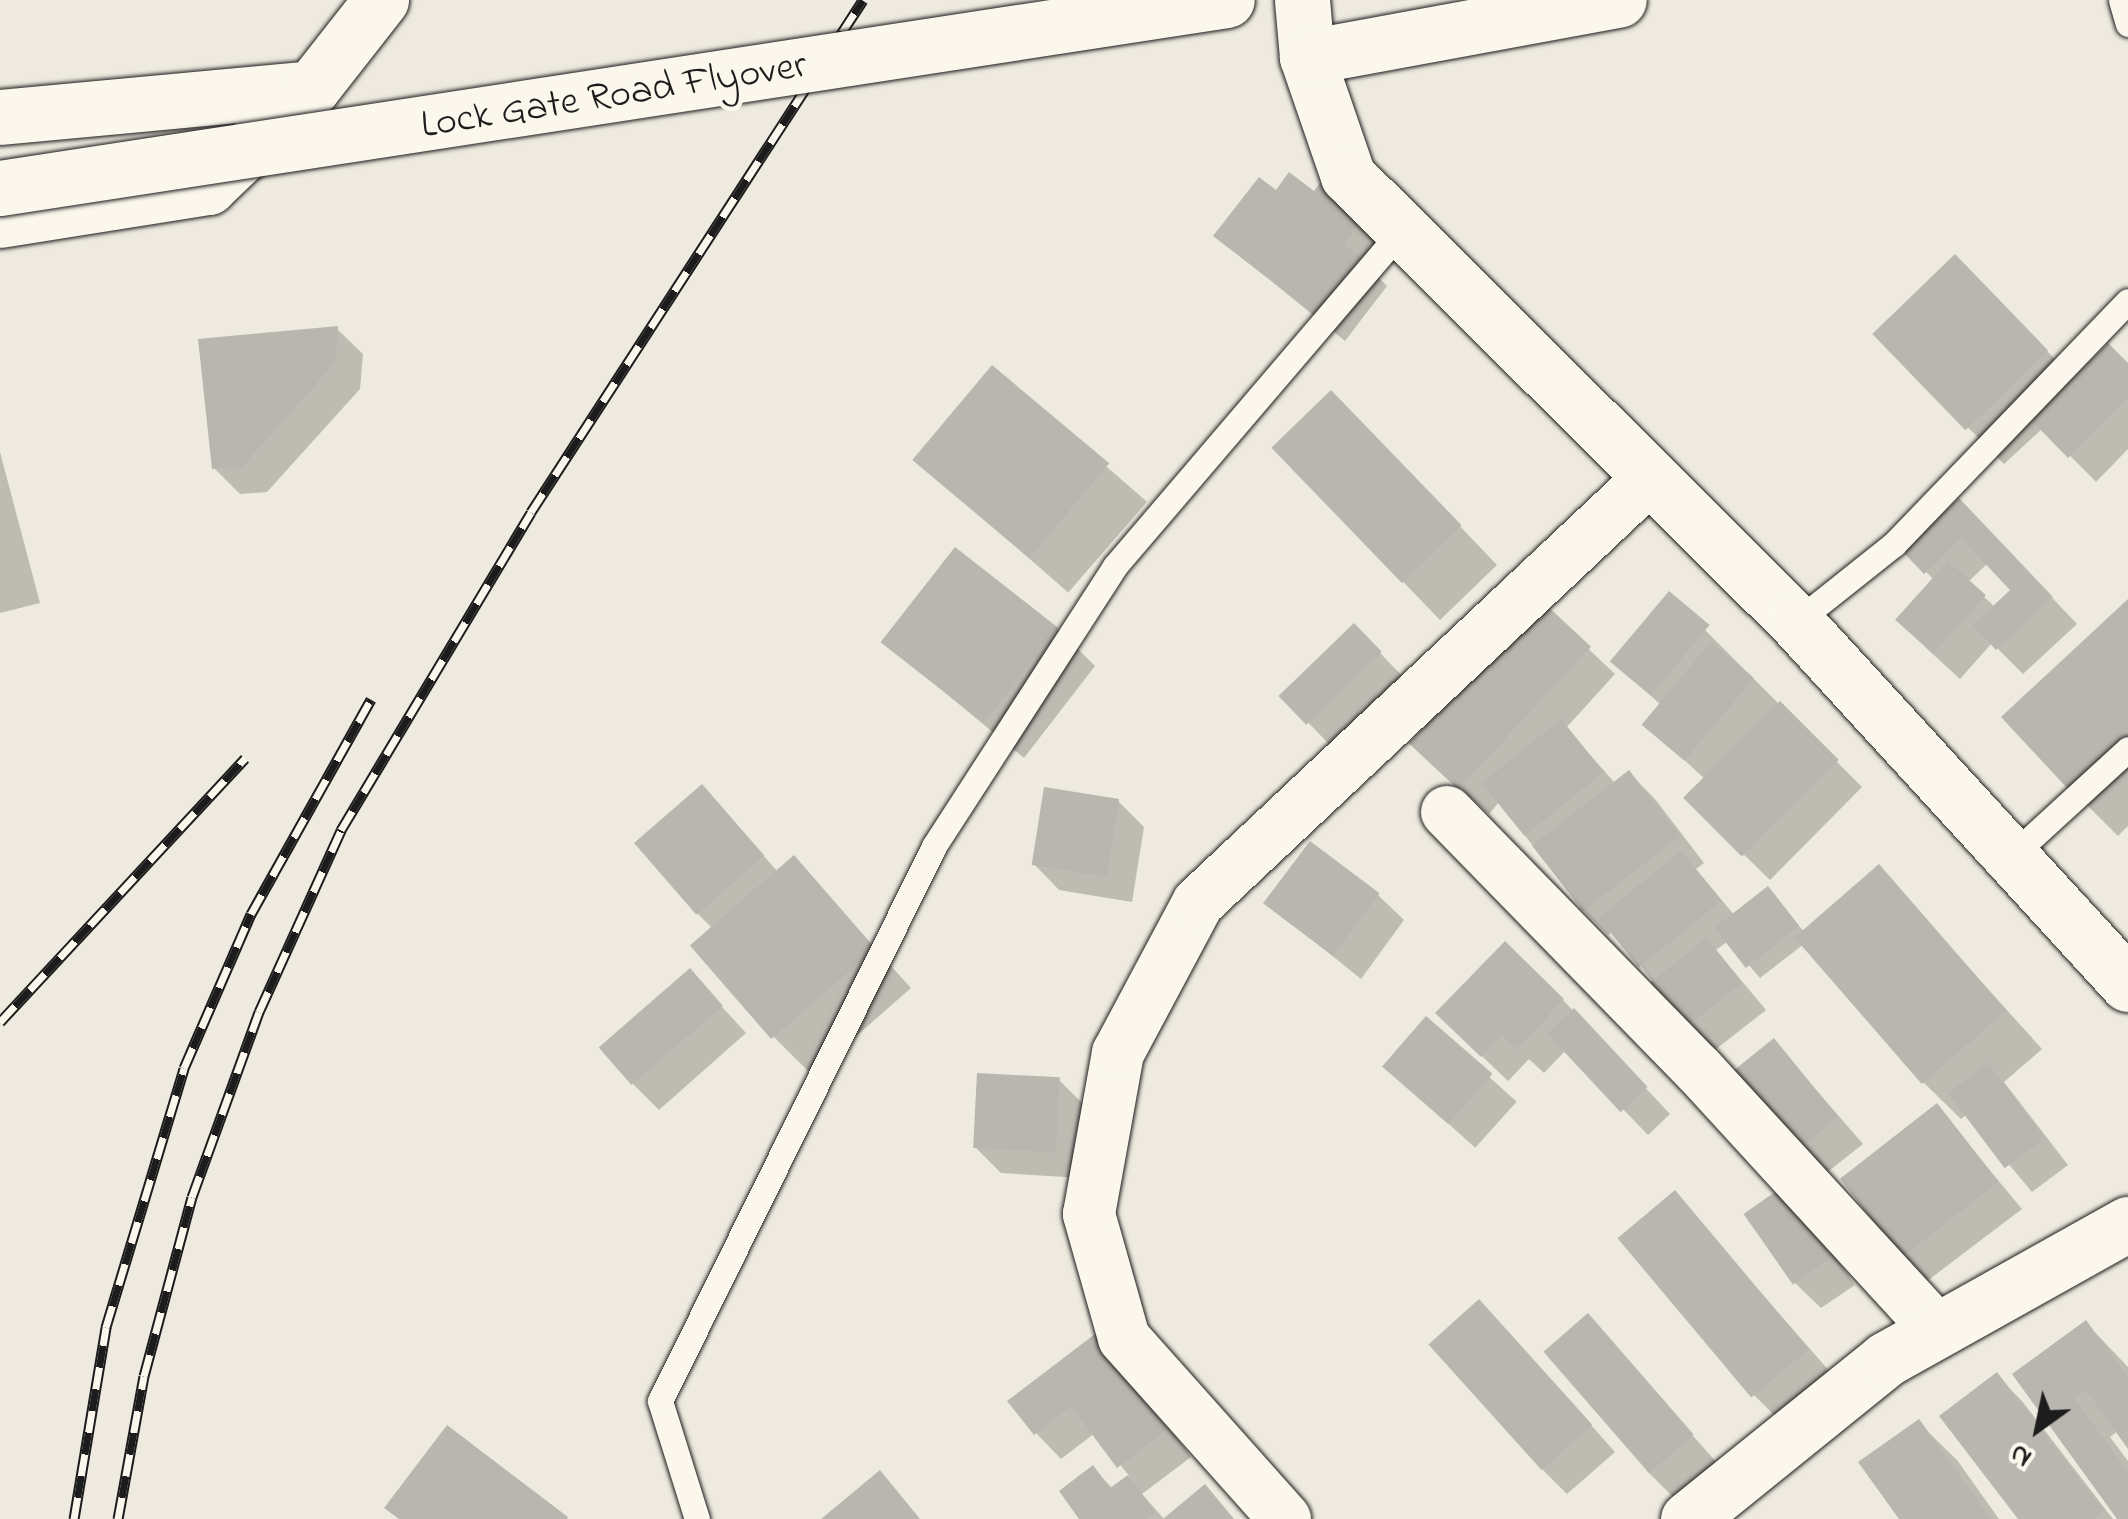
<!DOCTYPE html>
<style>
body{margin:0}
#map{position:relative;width:2128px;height:1519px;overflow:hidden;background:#eeeadf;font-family:"Indie Flower",sans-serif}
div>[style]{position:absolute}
.shadow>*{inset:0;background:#0003;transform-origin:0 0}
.building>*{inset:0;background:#b9b6af;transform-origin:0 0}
.roads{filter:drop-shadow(0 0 2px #1c1c1c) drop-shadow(0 0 2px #1c1c1c)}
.lane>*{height:25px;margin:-12.5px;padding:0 12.5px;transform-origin:12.5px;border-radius:12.5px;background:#fbf7ec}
.street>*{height:52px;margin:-26px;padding:0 26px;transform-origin:26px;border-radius:26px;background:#fbf7ec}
.secondary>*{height:55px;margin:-27.5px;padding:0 27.5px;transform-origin:27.5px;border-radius:27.5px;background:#fbf7ec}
.rail>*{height:11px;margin-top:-5.5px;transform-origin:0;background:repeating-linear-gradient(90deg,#fbf7ec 0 22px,#1c1c1c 0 44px);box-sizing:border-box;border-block:2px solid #1c1c1c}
.bridges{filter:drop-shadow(0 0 2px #1c1c1c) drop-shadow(0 0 2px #1c1c1c)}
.primary-bridge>*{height:55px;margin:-27.5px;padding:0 27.5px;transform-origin:27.5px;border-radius:27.5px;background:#fbf7ec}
span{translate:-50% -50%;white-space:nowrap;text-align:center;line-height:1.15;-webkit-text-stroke:9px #fbf7ec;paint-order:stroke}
.street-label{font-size:40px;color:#1c1c1c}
.north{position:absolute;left:1988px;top:1379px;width:100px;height:100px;-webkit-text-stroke:8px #fbf7ec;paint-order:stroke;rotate:213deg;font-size:28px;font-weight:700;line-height:40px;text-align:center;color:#1c1c1c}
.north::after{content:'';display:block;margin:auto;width:35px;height:45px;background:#1c1c1c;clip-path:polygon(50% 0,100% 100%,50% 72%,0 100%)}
</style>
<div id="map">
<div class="shadow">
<div style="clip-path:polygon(1290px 175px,1388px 244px,1370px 269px,1387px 286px,1345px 341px,1216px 236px,1276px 193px)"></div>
<div style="clip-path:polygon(1993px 295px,2075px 380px,2128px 367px,2128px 449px,2096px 482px,2043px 428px,2004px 464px,1876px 334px)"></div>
<div style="clip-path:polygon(337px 329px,363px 354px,360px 389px,267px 492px,240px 494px,214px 468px)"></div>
<div style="left:993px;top:368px;width:204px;height:120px;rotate:41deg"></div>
<div style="clip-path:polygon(1369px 431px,1497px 565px,1440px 620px,1274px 448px)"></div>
<div style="clip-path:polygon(0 452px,40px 603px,0 613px)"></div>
<div style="clip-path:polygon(evenodd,1985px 527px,2077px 624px,2023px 674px,1992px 643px,1960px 679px,1924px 646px,1934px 580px,1906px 551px,1985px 527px,1988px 563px,2013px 590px,1995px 607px,1968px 582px,1988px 563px)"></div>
<div style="clip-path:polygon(1670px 595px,1862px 787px,1770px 880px,1686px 798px,1705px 779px,1645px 724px,1661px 705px,1614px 662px)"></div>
<div style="clip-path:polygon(2128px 603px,2128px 826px,2118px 836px,2070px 788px)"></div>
<div style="clip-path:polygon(1542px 605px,1615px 674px,1566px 728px,1615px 783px,1629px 773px,1655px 799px,1704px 863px,1696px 869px,1735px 916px,1780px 902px,1804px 932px,1879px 868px,2042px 1049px,2004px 1082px,2068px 1165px,2032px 1192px,1967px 1114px,1961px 1119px,1923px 1082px,1804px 944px,1760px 978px,1728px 941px,1716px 950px,1766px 1010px,1711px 1053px,1613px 932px,1608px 935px,1583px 910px,1499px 802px,1489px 814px,1440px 770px)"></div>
<div style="left:1354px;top:626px;width:74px;height:100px;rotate:46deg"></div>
<div style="clip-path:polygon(1057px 628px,1095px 666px,1024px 758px,885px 643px)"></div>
<div style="clip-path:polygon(702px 787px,778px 872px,794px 859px,911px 988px,812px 1075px,774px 1037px,713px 929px,697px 913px)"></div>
<div style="clip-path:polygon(1118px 801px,1144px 827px,1132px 902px,1059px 890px,1034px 864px)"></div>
<div style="clip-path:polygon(1378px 895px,1404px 920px,1361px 979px,1268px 904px)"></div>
<div style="clip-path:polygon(690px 972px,746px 1033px,659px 1110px,633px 1084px)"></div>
<div style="clip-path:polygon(1563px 1000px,1670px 1114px,1648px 1135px,1566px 1050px,1544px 1073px,1529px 1059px,1508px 1081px,1464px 1039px)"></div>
<div style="left:1426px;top:1020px;width:122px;height:62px;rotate:42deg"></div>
<div style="clip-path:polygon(1774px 1041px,1863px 1144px,1825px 1174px,1799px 1148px)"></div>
<div style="clip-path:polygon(1059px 1080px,1085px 1106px,1081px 1178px,1001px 1173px,975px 1147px)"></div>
<div style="clip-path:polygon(1937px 1107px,2022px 1209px,1927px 1281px,1901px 1256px)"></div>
<div style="clip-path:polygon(1674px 1193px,1844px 1388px,1792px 1433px,1754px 1395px)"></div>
<div style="clip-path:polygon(1807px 1216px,1855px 1285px,1821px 1308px,1795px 1283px)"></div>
<div style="clip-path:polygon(1587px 1316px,1717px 1463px,1674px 1498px,1648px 1472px)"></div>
<div style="clip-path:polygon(2086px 1323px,2128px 1367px,2128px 1445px,2118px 1431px,2110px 1437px,2128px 1461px,2128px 1519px,2120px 1519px,2015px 1374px)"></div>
<div style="clip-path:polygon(1505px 1328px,1615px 1452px,1567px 1494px,1541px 1468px)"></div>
<div style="clip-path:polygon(1120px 1363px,1191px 1457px,1142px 1494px,1164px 1519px,1082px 1519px,1093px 1468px,1113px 1489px,1130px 1477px,1095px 1433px,1061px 1459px,1036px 1433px)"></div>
<div style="clip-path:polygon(1996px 1375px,2022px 1401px,2113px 1519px,2022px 1519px)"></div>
<div style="clip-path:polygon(1919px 1423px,1957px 1460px,1999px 1519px,1902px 1519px)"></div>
</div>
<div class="building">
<div style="clip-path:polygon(1289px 172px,1314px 191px,1320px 183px,1364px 217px,1344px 244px,1362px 258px,1318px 317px,1213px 236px,1259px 177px,1276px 190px)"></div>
<div style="left:1955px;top:254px;width:134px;height:115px;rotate:46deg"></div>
<div style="clip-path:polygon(338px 326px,335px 363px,241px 468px,212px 469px,198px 339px)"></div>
<div style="clip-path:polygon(2108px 343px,2128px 363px,2128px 398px,2068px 458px,2031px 420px)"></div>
<div style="left:992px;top:365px;width:153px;height:124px;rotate:40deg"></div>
<div style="left:1331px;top:390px;width:188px;height:83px;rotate:46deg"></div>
<div style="clip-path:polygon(1959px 498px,2053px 597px,1996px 650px,1973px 625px,2010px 590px,1961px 538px,1924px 574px,1902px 551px)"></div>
<div style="left:955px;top:547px;width:131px;height:121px;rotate:38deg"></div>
<div style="left:1948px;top:561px;width:51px;height:79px;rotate:42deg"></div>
<div style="left:1669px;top:591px;width:53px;height:92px;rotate:40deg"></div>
<div style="clip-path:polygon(2128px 599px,2128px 735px,2069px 790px,2001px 717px)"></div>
<div style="left:1542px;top:601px;width:67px;height:195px;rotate:43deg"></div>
<div style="left:1354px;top:623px;width:40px;height:105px;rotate:46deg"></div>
<div style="left:1711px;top:642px;width:56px;height:108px;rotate:40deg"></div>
<div style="left:1780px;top:701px;width:83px;height:137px;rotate:45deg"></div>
<div style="left:1561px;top:719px;width:68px;height:102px;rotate:51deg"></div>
<div style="left:1629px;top:770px;width:83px;height:123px;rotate:52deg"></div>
<div style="left:702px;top:784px;width:95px;height:90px;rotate:49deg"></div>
<div style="left:1044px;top:787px;width:76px;height:79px;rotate:9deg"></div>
<div style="left:1310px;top:841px;width:87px;height:78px;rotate:37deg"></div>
<div style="left:1681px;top:851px;width:64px;height:106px;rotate:51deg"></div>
<div style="left:794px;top:855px;width:124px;height:138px;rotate:49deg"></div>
<div style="left:1879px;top:864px;width:194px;height:112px;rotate:49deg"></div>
<div style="left:1768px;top:886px;width:51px;height:68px;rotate:52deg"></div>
<div style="left:1707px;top:938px;width:57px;height:75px;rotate:52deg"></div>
<div style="clip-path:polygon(1505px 941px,1564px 999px,1517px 1049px,1502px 1035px,1481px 1057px,1435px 1013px)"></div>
<div style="left:690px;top:968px;width:50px;height:121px;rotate:49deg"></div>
<div style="left:1574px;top:1008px;width:108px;height:37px;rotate:47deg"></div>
<div style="left:1426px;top:1016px;width:88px;height:67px;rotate:41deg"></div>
<div style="left:1774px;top:1038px;width:102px;height:53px;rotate:51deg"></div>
<div style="left:1988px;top:1063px;width:94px;height:50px;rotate:53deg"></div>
<div style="left:977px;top:1073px;width:83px;height:75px;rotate:3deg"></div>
<div style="left:1937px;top:1103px;width:100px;height:123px;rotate:52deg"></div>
<div style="left:1782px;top:1187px;width:86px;height:47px;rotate:55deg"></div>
<div style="left:1675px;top:1190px;width:208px;height:75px;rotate:50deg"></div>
<div style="left:1479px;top:1299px;width:169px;height:68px;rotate:48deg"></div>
<div style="left:1588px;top:1313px;width:161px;height:59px;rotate:49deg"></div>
<div style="clip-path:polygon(2086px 1320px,2128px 1378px,2128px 1449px,2086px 1390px,2074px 1398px,2128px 1472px,2128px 1519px,2117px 1519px,2012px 1374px)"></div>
<div style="clip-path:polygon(1095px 1334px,1167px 1430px,1117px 1468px,1071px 1406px,1034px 1435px,1007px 1401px)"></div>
<div style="clip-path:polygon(1997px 1372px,2104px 1511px,2094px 1519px,2018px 1519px,1939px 1416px)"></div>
<div style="clip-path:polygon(1919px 1419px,1991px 1519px,1899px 1519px,1858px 1462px)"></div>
<div style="clip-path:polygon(447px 1425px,568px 1517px,567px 1519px,399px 1519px,384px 1508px)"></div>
<div style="clip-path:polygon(1093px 1465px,1110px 1488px,1128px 1475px,1155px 1512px,1146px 1519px,1079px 1519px,1059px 1491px)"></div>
<div style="clip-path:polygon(880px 1470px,920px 1519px,821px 1519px)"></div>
<div style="clip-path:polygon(1205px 1484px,1234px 1519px,1163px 1519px)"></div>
</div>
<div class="roads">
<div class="lane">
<div style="left:2121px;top:0;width:25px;rotate:74deg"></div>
<div style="left:1796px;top:622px;width:125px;rotate:-38.5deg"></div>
<div style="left:1894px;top:544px;width:337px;rotate:-46.1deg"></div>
<div style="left:2007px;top:860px;width:164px;rotate:-42.5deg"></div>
<div style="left:697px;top:1519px;width:124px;rotate:-107.4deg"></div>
<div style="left:660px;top:1401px;width:619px;rotate:-63.72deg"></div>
<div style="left:934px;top:846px;width:333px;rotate:-57.1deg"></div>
<div style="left:1115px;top:566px;width:442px;rotate:-49.5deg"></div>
</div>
<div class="street">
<div style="left:1447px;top:812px;width:359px;rotate:45.7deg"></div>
<div style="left:1698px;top:1069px;width:351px;rotate:47.5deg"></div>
<div style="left:1285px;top:1519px;width:242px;rotate:-131.7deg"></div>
<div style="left:1124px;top:1338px;width:129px;rotate:-105.8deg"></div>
<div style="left:1089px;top:1214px;width:164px;rotate:-79.8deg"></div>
<div style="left:1118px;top:1053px;width:170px;rotate:-61.9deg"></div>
<div style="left:1198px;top:903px;width:622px;rotate:-43.24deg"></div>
</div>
<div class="secondary">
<div style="left:1302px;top:0;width:57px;rotate:85deg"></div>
<div style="left:1307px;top:57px;width:126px;rotate:71deg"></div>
<div style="left:1348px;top:176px;width:632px;rotate:44.87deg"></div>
<div style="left:1796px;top:622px;width:491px;rotate:47.5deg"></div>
<div style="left:1307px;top:57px;width:317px;rotate:-10.4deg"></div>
<div style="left:0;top:117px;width:313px;rotate:-5.3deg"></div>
<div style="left:0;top:220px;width:211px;rotate:-9deg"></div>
<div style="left:208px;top:187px;width:144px;rotate:-43.6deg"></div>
<div style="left:312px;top:88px;width:112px;rotate:-51.9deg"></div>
<div style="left:1688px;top:1519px;width:255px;rotate:-38.9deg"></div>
<div style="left:1886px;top:1359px;width:277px;rotate:-29.2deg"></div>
</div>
</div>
<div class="rail">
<div style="left:0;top:1022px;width:360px;rotate:-47.1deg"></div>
<div style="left:74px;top:1519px;width:195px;rotate:-80.5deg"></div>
<div style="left:106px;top:1327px;width:270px;rotate:-73.2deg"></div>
<div style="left:184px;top:1068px;width:168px;rotate:-66.5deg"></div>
<div style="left:251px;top:914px;width:246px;rotate:-60.8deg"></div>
<div style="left:118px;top:1519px;width:145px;rotate:-79.7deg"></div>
<div style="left:144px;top:1376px;width:185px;rotate:-75deg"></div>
<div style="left:192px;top:1197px;width:197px;rotate:-70.1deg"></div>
<div style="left:259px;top:1012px;width:200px;rotate:-65.7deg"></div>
<div style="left:341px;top:830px;width:370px;rotate:-59.1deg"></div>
<div style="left:531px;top:512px;width:610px;rotate:-57.04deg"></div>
</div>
<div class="bridges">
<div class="primary-bridge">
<div style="left:0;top:188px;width:1241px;rotate:-8.71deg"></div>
</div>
</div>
<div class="street-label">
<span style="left:614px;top:97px;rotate:-9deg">Lock Gate Road Flyover</span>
</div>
<div class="north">N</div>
</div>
